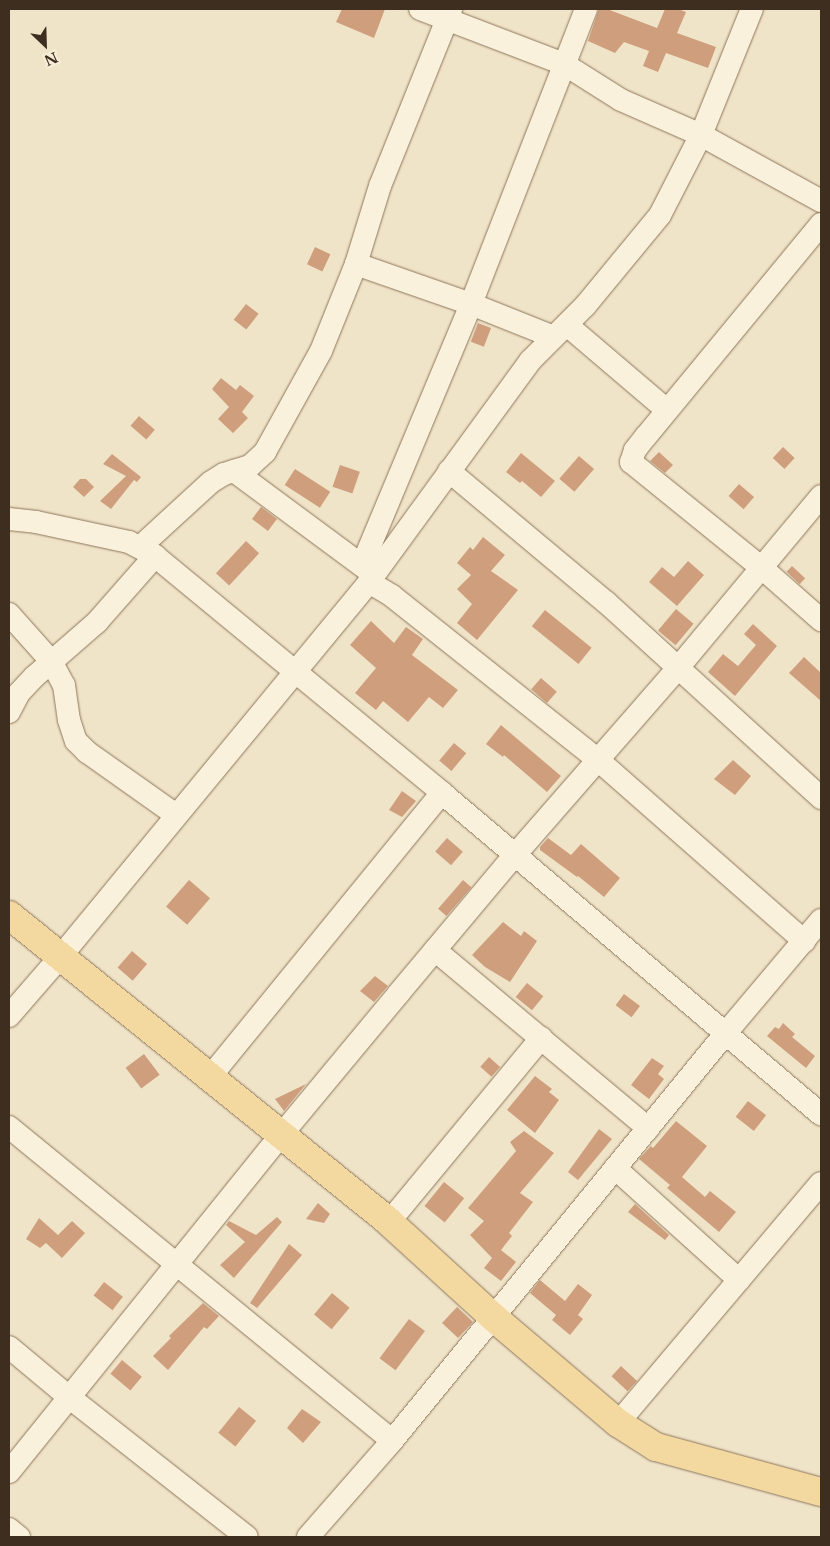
<!DOCTYPE html>
<style>
body{margin:0}
#map{position:relative;width:830px;height:1546px;overflow:hidden;background:#f0e4c8;font-family:"Libre Baskerville",serif}
div>[style]{position:absolute}
.building>*{inset:0;background:#cf9f7d;transform-origin:0 0}
.roads{filter:drop-shadow(0 0 1px #8d765c) drop-shadow(0 0 1px #8d765c)}
.minor>*{height:22px;margin:-11px;padding:0 11px;transform-origin:11px;border-radius:11px;background:#faf1dc}
.major>*{height:28px;margin:-14px;padding:0 14px;transform-origin:14px;border-radius:14px;background:#f3d9a0}
span{translate:-50% -50%;white-space:nowrap;text-align:center;line-height:1.15;-webkit-text-stroke:4px #f7eed8;paint-order:stroke}
.frame{position:absolute;inset:0;border:10px solid #3d2e20;pointer-events:none}
.north{position:absolute;left:20px;top:20px;width:50px;height:50px;-webkit-text-stroke:4px #f7eed8;paint-order:stroke;rotate:156deg;font-size:14px;font-weight:700;line-height:20px;text-align:center;color:#3d2e20}
.north::after{content:'';display:block;margin:auto;width:18px;height:22px;background:#3d2e20;clip-path:polygon(50% 0,100% 100%,50% 72%,0 100%)}
</style>
<div id="map">
<div class="building">
<div style="clip-path:polygon(342px 9px,385px 9px,374px 38px,336px 22px)"></div>
<div style="clip-path:polygon(599px 9px,607px 9px,657px 28px,665px 9px,678px 9px,686px 12px,677px 33px,716px 47px,708px 68px,666px 53px,658px 72px,643px 66px,649px 51px,624px 42px,615px 53px,588px 41px)"></div>
<div style="left:315px;top:247px;width:17px;height:19px;rotate:25deg"></div>
<div style="left:246px;top:304px;width:16px;height:20px;rotate:38deg"></div>
<div style="left:478px;top:323px;width:14px;height:20px;rotate:21deg"></div>
<div style="clip-path:polygon(221px 378px,236px 390px,240px 385px,254px 396px,242px 412px,248px 418px,233px 433px,218px 419px,229px 407px,212px 389px)"></div>
<div style="left:139px;top:416px;width:21px;height:13px;rotate:41deg"></div>
<div style="left:783px;top:447px;width:16px;height:15px;rotate:43deg"></div>
<div style="clip-path:polygon(659px 452px,673px 465px,665px 473px,650px 461px)"></div>
<div style="clip-path:polygon(521px 453px,555px 481px,541px 497px,522px 481px,520px 483px,506px 472px)"></div>
<div style="clip-path:polygon(112px 454px,141px 477px,137px 482px,134px 480px,111px 509px,100px 501px,126px 476px,103px 464px)"></div>
<div style="left:579px;top:456px;width:20px;height:30px;rotate:41deg"></div>
<div style="left:340px;top:465px;width:21px;height:23px;rotate:19deg"></div>
<div style="left:295px;top:469px;width:42px;height:19px;rotate:33deg"></div>
<div style="clip-path:polygon(80px 479px,86px 479px,94px 487px,84px 497px,73px 487px)"></div>
<div style="left:739px;top:484px;width:20px;height:16px;rotate:41deg"></div>
<div style="left:261px;top:507px;width:20px;height:15px;rotate:37deg"></div>
<div style="clip-path:polygon(483px 537px,505px 555px,491px 571px,518px 590px,477px 640px,457px 623px,472px 604px,457px 589px,471px 575px,457px 563px,470px 547px,473px 550px)"></div>
<div style="left:246px;top:541px;width:18px;height:44px;rotate:43deg"></div>
<div style="clip-path:polygon(688px 561px,704px 575px,677px 606px,649px 582px,662px 567px,674px 577px)"></div>
<div style="left:792px;top:566px;width:18px;height:8px;rotate:43deg"></div>
<div style="left:676px;top:609px;width:23px;height:28px;rotate:40deg"></div>
<div style="left:545px;top:610px;width:60px;height:21px;rotate:39deg"></div>
<div style="clip-path:polygon(371px 621px,394px 643px,406px 627px,423px 639px,412px 655px,458px 690px,443px 708px,429px 697px,408px 722px,383px 701px,376px 710px,355px 693px,376px 668px,350px 645px)"></div>
<div style="clip-path:polygon(753px 624px,777px 646px,735px 696px,708px 672px,723px 654px,738px 666px,756px 645px,744px 634px)"></div>
<div style="clip-path:polygon(804px 657px,821px 673px,821px 701px,789px 673px)"></div>
<div style="left:541px;top:678px;width:21px;height:15px;rotate:41deg"></div>
<div style="clip-path:polygon(501px 725px,561px 776px,547px 792px,504px 755px,503px 757px,486px 744px)"></div>
<div style="left:454px;top:743px;width:16px;height:23px;rotate:40deg"></div>
<div style="clip-path:polygon(733px 760px,751px 776px,735px 795px,714px 779px)"></div>
<div style="clip-path:polygon(402px 791px,416px 801px,402px 817px,389px 810px)"></div>
<div style="left:447px;top:838px;width:21px;height:18px;rotate:41deg"></div>
<div style="clip-path:polygon(548px 838px,571px 855px,581px 844px,620px 878px,604px 897px,578px 876px,577px 877px,540px 850px,540px 847px)"></div>
<div style="left:189px;top:880px;width:28px;height:35px;rotate:41deg"></div>
<div style="left:463px;top:880px;width:11px;height:38px;rotate:41deg"></div>
<div style="clip-path:polygon(503px 922px,521px 936px,524px 931px,537px 941px,510px 982px,485px 967px,472px 955px)"></div>
<div style="left:132px;top:951px;width:20px;height:22px;rotate:41deg"></div>
<div style="clip-path:polygon(375px 976px,388px 986px,374px 1002px,360px 991px)"></div>
<div style="left:527px;top:983px;width:21px;height:18px;rotate:39deg"></div>
<div style="left:624px;top:994px;width:20px;height:14px;rotate:37deg"></div>
<div style="clip-path:polygon(783px 1023px,795px 1034px,792px 1037px,815px 1056px,806px 1068px,767px 1036px,775px 1027px,779px 1029px)"></div>
<div style="left:144px;top:1054px;width:26px;height:23px;rotate:53deg"></div>
<div style="left:489px;top:1057px;width:15px;height:13px;rotate:42deg"></div>
<div style="clip-path:polygon(652px 1058px,664px 1066px,658px 1074px,664px 1079px,649px 1099px,631px 1085px)"></div>
<div style="clip-path:polygon(535px 1076px,552px 1089px,549px 1092px,559px 1100px,535px 1133px,507px 1110px)"></div>
<div style="clip-path:polygon(306px 1084px,284px 1111px,275px 1099px)"></div>
<div style="left:748px;top:1101px;width:23px;height:20px;rotate:38deg"></div>
<div style="clip-path:polygon(676px 1121px,707px 1146px,682px 1177px,705px 1197px,710px 1191px,736px 1212px,719px 1232px,667px 1188px,670px 1185px,639px 1159px,651px 1146px,653px 1148px)"></div>
<div style="clip-path:polygon(599px 1129px,612px 1139px,578px 1180px,568px 1172px)"></div>
<div style="clip-path:polygon(524px 1131px,554px 1153px,520px 1193px,533px 1202px,509px 1233px,512px 1236px,501px 1250px,516px 1262px,501px 1281px,484px 1268px,492px 1258px,470px 1235px,484px 1221px,468px 1208px,516px 1151px,510px 1142px)"></div>
<div style="left:444px;top:1182px;width:26px;height:31px;rotate:39deg"></div>
<div style="clip-path:polygon(318px 1203px,330px 1214px,324px 1223px,306px 1219px)"></div>
<div style="clip-path:polygon(635px 1204px,669px 1235px,665px 1240px,628px 1212px)"></div>
<div style="clip-path:polygon(277px 1217px,282px 1222px,234px 1278px,220px 1265px,245px 1242px,226px 1225px,229px 1221px,256px 1235px)"></div>
<div style="clip-path:polygon(39px 1218px,58px 1235px,72px 1221px,85px 1233px,62px 1258px,46px 1243px,40px 1248px,26px 1239px)"></div>
<div style="clip-path:polygon(289px 1244px,302px 1255px,257px 1308px,250px 1303px)"></div>
<div style="clip-path:polygon(540px 1280px,565px 1301px,578px 1284px,592px 1295px,578px 1315px,583px 1319px,570px 1335px,552px 1320px,556px 1315px,530px 1293px)"></div>
<div style="left:104px;top:1282px;width:24px;height:17px;rotate:38deg"></div>
<div style="left:332px;top:1293px;width:23px;height:28px;rotate:40deg"></div>
<div style="clip-path:polygon(203px 1303px,219px 1316px,207px 1329px,204px 1327px,168px 1370px,153px 1356px,171px 1338px,169px 1336px)"></div>
<div style="left:457px;top:1307px;width:22px;height:22px;rotate:43deg"></div>
<div style="left:409px;top:1319px;width:20px;height:49px;rotate:37deg"></div>
<div style="left:122px;top:1360px;width:26px;height:18px;rotate:40deg"></div>
<div style="left:621px;top:1366px;width:22px;height:14px;rotate:43deg"></div>
<div style="left:239px;top:1407px;width:22px;height:33px;rotate:39deg"></div>
<div style="clip-path:polygon(302px 1409px,321px 1422px,303px 1443px,287px 1428px)"></div>
</div>
<div class="roads">
<div class="minor">
<div style="left:420px;top:9px;width:154px;rotate:20.9deg"></div>
<div style="left:564px;top:64px;width:67px;rotate:32.3deg"></div>
<div style="left:621px;top:100px;width:87px;rotate:23.6deg"></div>
<div style="left:701px;top:135px;width:137px;rotate:28.8deg"></div>
<div style="left:821px;top:224px;width:275px;rotate:129.5deg"></div>
<div style="left:646px;top:436px;width:18px;rotate:128deg"></div>
<div style="left:635px;top:450px;width:13px;rotate:108deg"></div>
<div style="left:631px;top:462px;width:169px;rotate:39deg"></div>
<div style="left:762px;top:568px;width:79px;rotate:41.4deg"></div>
<div style="left:356px;top:264px;width:122px;rotate:19.2deg"></div>
<div style="left:471px;top:304px;width:89px;rotate:21.7deg"></div>
<div style="left:567px;top:325px;width:131px;rotate:40.4deg"></div>
<div style="left:234px;top:471px;width:173px;rotate:36.5deg"></div>
<div style="left:449px;top:471px;width:206px;rotate:39.9deg"></div>
<div style="left:607px;top:603px;width:290px;rotate:42.3deg"></div>
<div style="left:9px;top:519px;width:27px;rotate:6deg"></div>
<div style="left:36px;top:522px;width:95px;rotate:12.1deg"></div>
<div style="left:129px;top:542px;width:30px;rotate:28deg"></div>
<div style="left:155px;top:556px;width:372px;rotate:39.5deg"></div>
<div style="left:442px;top:793px;width:497px;rotate:40.3deg"></div>
<div style="left:140px;top:547px;width:96px;rotate:-42.5deg"></div>
<div style="left:211px;top:482px;width:15px;rotate:-32deg"></div>
<div style="left:224px;top:474px;width:27px;rotate:-17deg"></div>
<div style="left:250px;top:466px;width:21px;rotate:-43deg"></div>
<div style="left:265px;top:452px;width:115px;rotate:-61deg"></div>
<div style="left:321px;top:351px;width:94px;rotate:-68.1deg"></div>
<div style="left:356px;top:264px;width:82px;rotate:-72.9deg"></div>
<div style="left:380px;top:186px;width:191px;rotate:-68.1deg"></div>
<div style="left:362px;top:565px;width:283px;rotate:-67.3deg"></div>
<div style="left:471px;top:304px;width:317px;rotate:-68.7deg"></div>
<div style="left:369px;top:582px;width:27px;rotate:31deg"></div>
<div style="left:392px;top:596px;width:262px;rotate:38.5deg"></div>
<div style="left:597px;top:759px;width:276px;rotate:41.3deg"></div>
<div style="left:9px;top:614px;width:63px;rotate:48.2deg"></div>
<div style="left:51px;top:661px;width:27px;rotate:62deg"></div>
<div style="left:64px;top:685px;width:35px;rotate:82deg"></div>
<div style="left:69px;top:720px;width:22px;rotate:72deg"></div>
<div style="left:76px;top:741px;width:16px;rotate:45deg"></div>
<div style="left:87px;top:752px;width:109px;rotate:35.3deg"></div>
<div style="left:9px;top:712px;width:21px;rotate:-62deg"></div>
<div style="left:19px;top:693px;width:22px;rotate:-47deg"></div>
<div style="left:34px;top:677px;width:84px;rotate:-41.1deg"></div>
<div style="left:97px;top:622px;width:88px;rotate:-48.7deg"></div>
<div style="left:435px;top:950px;width:278px;rotate:39.9deg"></div>
<div style="left:9px;top:1016px;width:79px;rotate:-49.1deg"></div>
<div style="left:61px;top:956px;width:484px;rotate:-50.5deg"></div>
<div style="left:369px;top:582px;width:273px;rotate:-53.9deg"></div>
<div style="left:530px;top:361px;width:78px;rotate:-45deg"></div>
<div style="left:585px;top:306px;width:118px;rotate:-50.5deg"></div>
<div style="left:660px;top:215px;width:90px;rotate:-62.9deg"></div>
<div style="left:701px;top:135px;width:136px;rotate:-68deg"></div>
<div style="left:210px;top:1077px;width:367px;rotate:-50.8deg"></div>
<div style="left:9px;top:1127px;width:495px;rotate:39.3deg"></div>
<div style="left:615px;top:1168px;width:167px;rotate:42.1deg"></div>
<div style="left:389px;top:1222px;width:239px;rotate:-50.4deg"></div>
<div style="left:9px;top:1347px;width:78px;rotate:39.8deg"></div>
<div style="left:69px;top:1397px;width:226px;rotate:38.2deg"></div>
<div style="left:618px;top:1423px;width:314px;rotate:-49.8deg"></div>
<div style="left:9px;top:1472px;width:434px;rotate:-51.1deg"></div>
<div style="left:282px;top:1134px;width:183px;rotate:-50.3deg"></div>
<div style="left:399px;top:993px;width:180px;rotate:-50deg"></div>
<div style="left:515px;top:855px;width:247px;rotate:-48.9deg"></div>
<div style="left:677px;top:669px;width:225px;rotate:-50.2deg"></div>
<div style="left:9px;top:1529px;width:13px;rotate:39deg"></div>
<div style="left:308px;top:1537px;width:128px;rotate:-48.8deg"></div>
<div style="left:392px;top:1441px;width:526px;rotate:-50.71deg"></div>
<div style="left:725px;top:1034px;width:149px;rotate:-49.9deg"></div>
</div>
<div class="major">
<div style="left:9px;top:915px;width:489px;rotate:38.9deg"></div>
<div style="left:389px;top:1222px;width:141px;rotate:42.4deg"></div>
<div style="left:493px;top:1317px;width:164px;rotate:40.3deg"></div>
<div style="left:618px;top:1423px;width:45px;rotate:32.3deg"></div>
<div style="left:656px;top:1447px;width:171px;rotate:15.3deg"></div>
</div>
</div>
<div class="frame"></div>
<div class="north">N</div>
</div>
